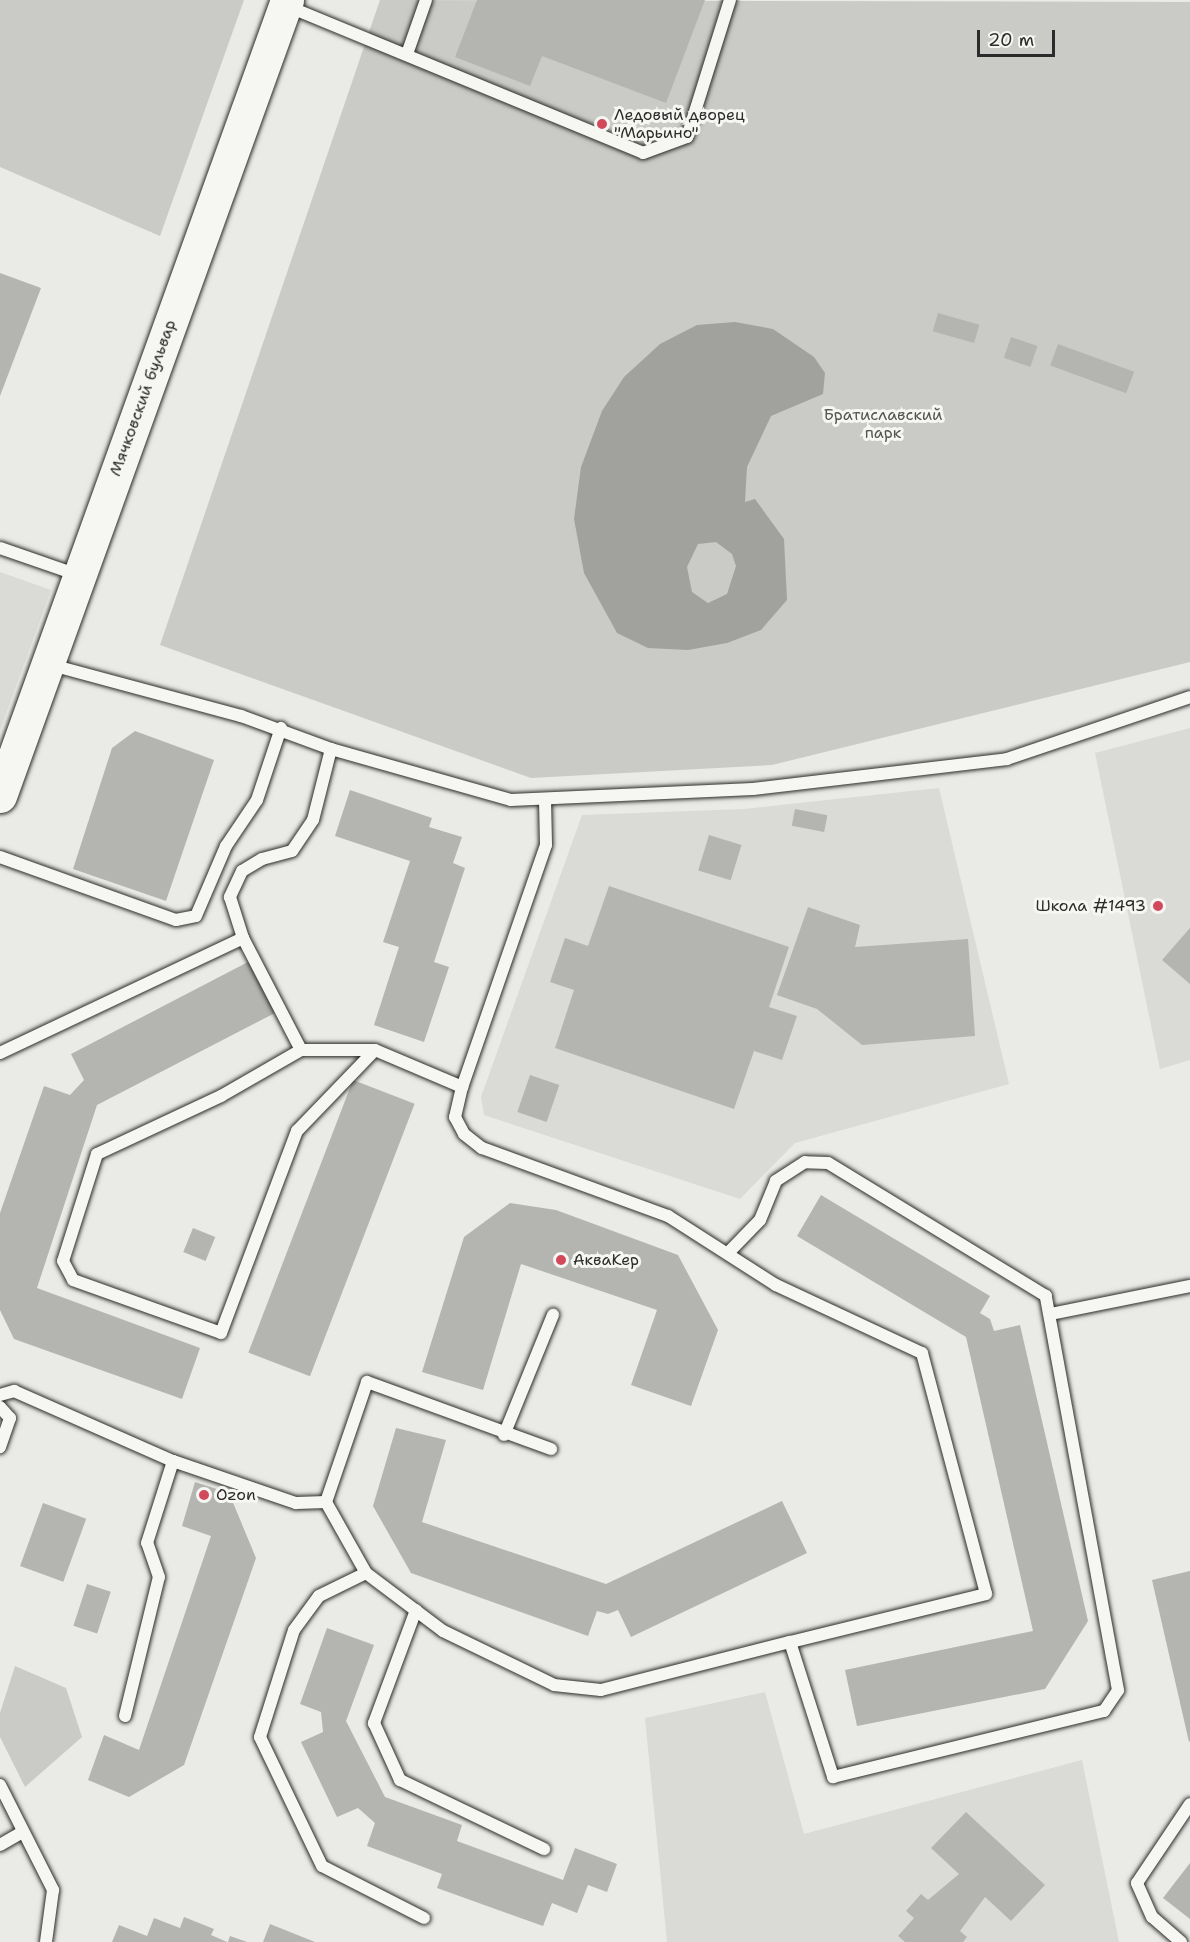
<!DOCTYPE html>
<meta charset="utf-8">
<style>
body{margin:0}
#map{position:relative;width:1190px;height:1942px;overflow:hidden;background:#eaeae6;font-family:"Shantell Sans",sans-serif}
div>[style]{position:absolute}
.built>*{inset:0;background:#dadad6}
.green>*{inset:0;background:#cacac7}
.water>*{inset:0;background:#a1a19e}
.building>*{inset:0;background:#b4b4b1;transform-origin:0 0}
.roads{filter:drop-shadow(0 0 2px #2b2b2b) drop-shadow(0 0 2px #2b2b2b)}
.lane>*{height:12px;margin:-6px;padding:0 6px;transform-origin:6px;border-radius:6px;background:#f6f6f2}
.secondary>*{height:33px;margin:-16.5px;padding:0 16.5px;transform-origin:16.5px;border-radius:16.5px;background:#f6f6f2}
.dots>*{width:16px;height:16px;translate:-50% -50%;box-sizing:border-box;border:3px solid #f6f6f2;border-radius:50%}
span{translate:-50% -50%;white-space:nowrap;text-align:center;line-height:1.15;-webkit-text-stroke:6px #f6f6f2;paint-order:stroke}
.poi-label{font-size:16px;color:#2b2b2b}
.left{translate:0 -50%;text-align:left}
.right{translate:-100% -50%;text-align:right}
.street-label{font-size:16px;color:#2b2b2b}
.park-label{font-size:16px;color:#535352}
.scale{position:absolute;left:977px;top:30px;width:78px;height:27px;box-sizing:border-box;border:3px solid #2b2b2b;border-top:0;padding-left:8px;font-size:18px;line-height:21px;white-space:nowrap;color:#2b2b2b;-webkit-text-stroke:4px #f6f6f2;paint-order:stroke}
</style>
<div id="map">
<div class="built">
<div style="clip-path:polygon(0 572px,51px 590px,0 730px)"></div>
<div style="clip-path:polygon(1190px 728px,1190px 1060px,1160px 1069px,1095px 753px)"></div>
<div style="clip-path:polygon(939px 788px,1009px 1084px,795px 1143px,740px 1199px,484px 1115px,481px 1097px,582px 815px,744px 809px)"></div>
<div style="clip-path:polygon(765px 1692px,804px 1834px,1082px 1760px,1119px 1942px,667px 1942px,645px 1718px)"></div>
</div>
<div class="green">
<div style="clip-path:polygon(0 0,244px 0,160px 236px,0 167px)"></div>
<div style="clip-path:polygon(380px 0,1190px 2px,1190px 662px,772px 765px,531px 778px,160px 645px)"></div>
<div style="clip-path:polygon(15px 1666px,66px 1688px,82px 1737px,25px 1787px,0 1737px,0 1713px)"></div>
</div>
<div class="water">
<div style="clip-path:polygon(evenodd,735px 322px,773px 329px,814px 357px,825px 373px,823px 394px,771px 416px,747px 467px,745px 502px,755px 499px,784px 539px,787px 600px,761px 630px,727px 643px,688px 650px,648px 648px,617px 633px,584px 573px,574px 519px,581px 467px,602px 411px,624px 377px,660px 344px,697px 325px,735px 322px,716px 542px,732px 554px,736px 566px,727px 594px,708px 603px,692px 592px,687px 567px,698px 544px,716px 542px)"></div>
</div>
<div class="building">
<div style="clip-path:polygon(477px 0,705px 0,666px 103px,542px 56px,530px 86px,455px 57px)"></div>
<div style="clip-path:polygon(0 273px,41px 288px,0 396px)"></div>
<div style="left:938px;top:313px;width:43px;height:19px;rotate:16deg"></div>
<div style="left:1011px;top:337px;width:28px;height:22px;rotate:19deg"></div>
<div style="left:1058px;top:344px;width:81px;height:23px;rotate:20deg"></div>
<div style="clip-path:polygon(135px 731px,214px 760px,166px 901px,73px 869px,112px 748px)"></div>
<div style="clip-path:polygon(350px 790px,432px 818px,429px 827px,462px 837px,453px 863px,465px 868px,434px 962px,449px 967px,424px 1042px,374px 1025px,399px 947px,383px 942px,410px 861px,335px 836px)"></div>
<div style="left:795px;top:809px;width:33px;height:17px;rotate:11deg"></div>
<div style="left:709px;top:835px;width:34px;height:37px;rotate:17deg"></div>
<div style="clip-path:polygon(609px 886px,789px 947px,769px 1007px,797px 1016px,782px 1060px,754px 1051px,734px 1109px,555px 1048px,574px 990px,550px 982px,565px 938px,588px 946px)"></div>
<div style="clip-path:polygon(808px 907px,860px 925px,855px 947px,968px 939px,975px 1036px,862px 1045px,817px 1009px,777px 995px)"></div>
<div style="clip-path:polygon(1190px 928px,1190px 984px,1162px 960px)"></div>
<div style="clip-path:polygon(248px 962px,275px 1013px,97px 1105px,37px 1288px,200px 1348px,182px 1399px,14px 1339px,0 1310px,0 1213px,44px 1086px,70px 1095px,84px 1080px,71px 1054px)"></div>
<div style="left:530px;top:1075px;width:31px;height:39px;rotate:19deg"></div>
<div style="left:353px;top:1080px;width:66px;height:292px;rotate:21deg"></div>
<div style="clip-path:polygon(821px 1195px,990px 1296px,980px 1313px,990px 1319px,994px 1331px,1020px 1325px,1088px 1621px,1045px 1689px,857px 1726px,845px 1670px,1033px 1631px,966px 1337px,797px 1236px)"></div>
<div style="clip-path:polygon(510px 1203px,556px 1210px,678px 1255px,718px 1330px,691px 1406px,631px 1385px,657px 1310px,521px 1264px,483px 1390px,422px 1372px,464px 1237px)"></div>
<div style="left:193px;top:1228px;width:24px;height:26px;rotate:22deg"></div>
<div style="clip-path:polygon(396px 1428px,446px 1440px,422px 1522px,606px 1584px,782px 1501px,807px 1553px,631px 1637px,618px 1610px,608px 1614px,597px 1611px,588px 1636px,411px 1573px,373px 1506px)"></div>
<div style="clip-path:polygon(195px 1482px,229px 1493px,256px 1558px,184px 1765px,129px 1797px,88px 1780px,104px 1735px,139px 1750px,211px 1536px,182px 1526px)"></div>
<div style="left:43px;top:1503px;width:46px;height:67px;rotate:20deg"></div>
<div style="clip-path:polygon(1190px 1571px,1190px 1741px,1189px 1742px,1152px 1580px)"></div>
<div style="left:87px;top:1584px;width:25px;height:44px;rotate:18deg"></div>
<div style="clip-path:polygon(327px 1628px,374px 1645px,346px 1721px,385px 1797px,462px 1825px,457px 1841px,563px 1880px,575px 1848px,617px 1864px,607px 1892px,588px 1885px,577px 1913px,552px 1903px,543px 1926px,437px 1888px,442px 1874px,367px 1846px,375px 1823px,358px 1808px,337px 1817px,301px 1742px,323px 1732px,321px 1712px,300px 1704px)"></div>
<div style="clip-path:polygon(966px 1812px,1045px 1885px,1011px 1921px,985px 1897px,960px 1931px,967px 1937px,963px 1942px,905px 1942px,898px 1936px,914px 1918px,906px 1911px,921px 1894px,928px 1900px,959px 1874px,931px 1848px)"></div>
<div style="clip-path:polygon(1190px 1863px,1190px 1919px,1163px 1898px)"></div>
<div style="clip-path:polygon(184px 1917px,214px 1929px,211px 1935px,227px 1942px,112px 1942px,119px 1925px,147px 1936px,154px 1918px,180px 1928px)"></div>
<div style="clip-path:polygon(270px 1924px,315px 1942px,263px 1942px)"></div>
<div style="clip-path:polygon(230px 1936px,247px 1942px,228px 1942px)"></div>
</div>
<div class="roads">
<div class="lane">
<div style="left:287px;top:6px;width:385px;rotate:22.4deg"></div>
<div style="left:643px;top:153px;width:47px;rotate:-20deg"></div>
<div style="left:687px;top:137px;width:144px;rotate:-72.6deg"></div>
<div style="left:407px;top:54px;width:57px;rotate:-70.6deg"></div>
<div style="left:0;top:548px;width:83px;rotate:19.1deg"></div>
<div style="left:48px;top:664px;width:200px;rotate:15.1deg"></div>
<div style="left:241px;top:716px;width:96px;rotate:20.1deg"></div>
<div style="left:331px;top:749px;width:187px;rotate:15.8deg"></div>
<div style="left:511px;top:800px;width:242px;rotate:-2.6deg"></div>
<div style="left:753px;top:789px;width:256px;rotate:-6.7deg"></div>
<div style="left:1007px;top:759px;width:193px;rotate:-18.7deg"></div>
<div style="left:331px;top:749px;width:73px;rotate:104.2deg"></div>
<div style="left:313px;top:820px;width:37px;rotate:124deg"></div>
<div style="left:292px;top:851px;width:31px;rotate:165deg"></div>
<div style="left:262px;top:859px;width:23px;rotate:149deg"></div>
<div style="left:242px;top:871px;width:29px;rotate:115deg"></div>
<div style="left:230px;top:897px;width:43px;rotate:72.4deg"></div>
<div style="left:243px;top:938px;width:126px;rotate:62.6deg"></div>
<div style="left:301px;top:1050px;width:74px"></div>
<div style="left:545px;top:800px;width:45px;rotate:88.7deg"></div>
<div style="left:546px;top:845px;width:256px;rotate:109.1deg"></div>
<div style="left:462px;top:1087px;width:31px;rotate:103deg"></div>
<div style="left:455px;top:1117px;width:19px;rotate:62deg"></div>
<div style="left:464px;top:1134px;width:23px;rotate:38deg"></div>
<div style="left:482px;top:1148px;width:198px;rotate:20.1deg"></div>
<div style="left:668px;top:1216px;width:128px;rotate:32.6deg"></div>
<div style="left:776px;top:1285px;width:161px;rotate:25deg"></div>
<div style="left:922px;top:1353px;width:249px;rotate:75.1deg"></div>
<div style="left:986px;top:1594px;width:202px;rotate:166.2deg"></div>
<div style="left:0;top:857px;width:187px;rotate:19.7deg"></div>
<div style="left:176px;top:920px;width:20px;rotate:-11deg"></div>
<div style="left:196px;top:916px;width:76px;rotate:-66.8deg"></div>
<div style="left:226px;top:846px;width:55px;rotate:-56deg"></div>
<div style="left:257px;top:800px;width:76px;rotate:-71.6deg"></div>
<div style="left:301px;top:1050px;width:92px;rotate:150.1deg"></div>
<div style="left:221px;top:1096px;width:137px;rotate:154.9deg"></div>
<div style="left:97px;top:1154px;width:112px;rotate:107.6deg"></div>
<div style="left:63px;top:1261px;width:21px;rotate:62deg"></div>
<div style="left:73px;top:1280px;width:157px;rotate:19.7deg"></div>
<div style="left:221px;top:1333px;width:216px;rotate:-69.4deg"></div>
<div style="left:297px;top:1131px;width:112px;rotate:-46.1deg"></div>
<div style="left:375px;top:1050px;width:95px;rotate:23deg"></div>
<div style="left:0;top:1053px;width:269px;rotate:-25.3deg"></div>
<div style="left:1051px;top:1314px;width:142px;rotate:-11.4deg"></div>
<div style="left:0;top:1395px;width:15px;rotate:-16deg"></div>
<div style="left:14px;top:1391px;width:174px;rotate:23.8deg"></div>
<div style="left:0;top:1407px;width:15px;rotate:48deg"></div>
<div style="left:10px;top:1418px;width:31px;rotate:109deg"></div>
<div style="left:504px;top:1435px;width:130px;rotate:-67.8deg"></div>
<div style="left:366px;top:1573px;width:81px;rotate:-119.4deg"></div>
<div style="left:326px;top:1502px;width:127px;rotate:-71.1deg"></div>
<div style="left:367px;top:1382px;width:196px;rotate:20deg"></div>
<div style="left:416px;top:1610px;width:121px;rotate:110.4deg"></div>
<div style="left:374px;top:1723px;width:63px;rotate:65.5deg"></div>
<div style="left:400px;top:1780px;width:160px;rotate:25.6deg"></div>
<div style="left:125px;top:1716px;width:143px;rotate:-76.3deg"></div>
<div style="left:159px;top:1577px;width:36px;rotate:-109deg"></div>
<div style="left:147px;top:1543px;width:86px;rotate:-72.4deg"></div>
<div style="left:173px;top:1461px;width:130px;rotate:18.9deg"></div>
<div style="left:296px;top:1503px;width:30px;rotate:-2deg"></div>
<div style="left:0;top:1785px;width:118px;rotate:63.2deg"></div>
<div style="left:53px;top:1890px;width:52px;rotate:97.7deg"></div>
<div style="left:0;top:1845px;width:24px;rotate:-30deg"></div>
<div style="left:424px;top:1918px;width:114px;rotate:-153deg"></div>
<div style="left:322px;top:1866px;width:143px;rotate:-115.7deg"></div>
<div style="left:260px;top:1737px;width:112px;rotate:-72.4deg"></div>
<div style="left:294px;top:1630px;width:42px;rotate:-53.7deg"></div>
<div style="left:319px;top:1596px;width:52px;rotate:-26.1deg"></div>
<div style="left:366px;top:1573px;width:96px;rotate:37deg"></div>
<div style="left:443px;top:1631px;width:123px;rotate:25.9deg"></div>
<div style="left:554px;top:1685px;width:47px;rotate:6.1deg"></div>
<div style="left:601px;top:1690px;width:195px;rotate:-14.3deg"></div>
<div style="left:790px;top:1642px;width:142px;rotate:72.3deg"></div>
<div style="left:833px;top:1777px;width:279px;rotate:-13.7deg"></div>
<div style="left:1104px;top:1711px;width:25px;rotate:-56deg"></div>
<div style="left:1118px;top:1690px;width:401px;rotate:-100.4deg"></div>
<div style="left:1046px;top:1296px;width:255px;rotate:-148.6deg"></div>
<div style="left:828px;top:1163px;width:23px;rotate:-178deg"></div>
<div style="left:805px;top:1162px;width:35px;rotate:147deg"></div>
<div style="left:776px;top:1181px;width:42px;rotate:112.3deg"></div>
<div style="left:760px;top:1220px;width:46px;rotate:134.1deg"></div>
<div style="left:1181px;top:1942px;width:38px;rotate:-139deg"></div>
<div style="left:1152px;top:1917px;width:37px;rotate:-114deg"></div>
<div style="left:1137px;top:1883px;width:95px;rotate:-56.1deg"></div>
</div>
<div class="secondary">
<div style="left:0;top:796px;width:846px;rotate:-70.17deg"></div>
</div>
</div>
<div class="dots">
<div style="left:602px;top:124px;background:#d1495b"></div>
<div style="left:1158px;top:906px;background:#d1495b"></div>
<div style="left:561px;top:1260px;background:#d1495b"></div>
<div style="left:204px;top:1495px;background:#d1495b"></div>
</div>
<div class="poi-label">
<span class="left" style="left:614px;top:124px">Ледовый дворец<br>"Марьино"</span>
<span class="right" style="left:1146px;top:906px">Школа #1493</span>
<span class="left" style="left:573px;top:1260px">АкваКер</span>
<span class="left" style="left:216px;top:1495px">Ozon</span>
</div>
<div class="street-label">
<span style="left:143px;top:398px;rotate:-70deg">Мячковский бульвар</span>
</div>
<div class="park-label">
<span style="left:883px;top:424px">Братиславский<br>парк</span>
</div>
<div class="scale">20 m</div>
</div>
